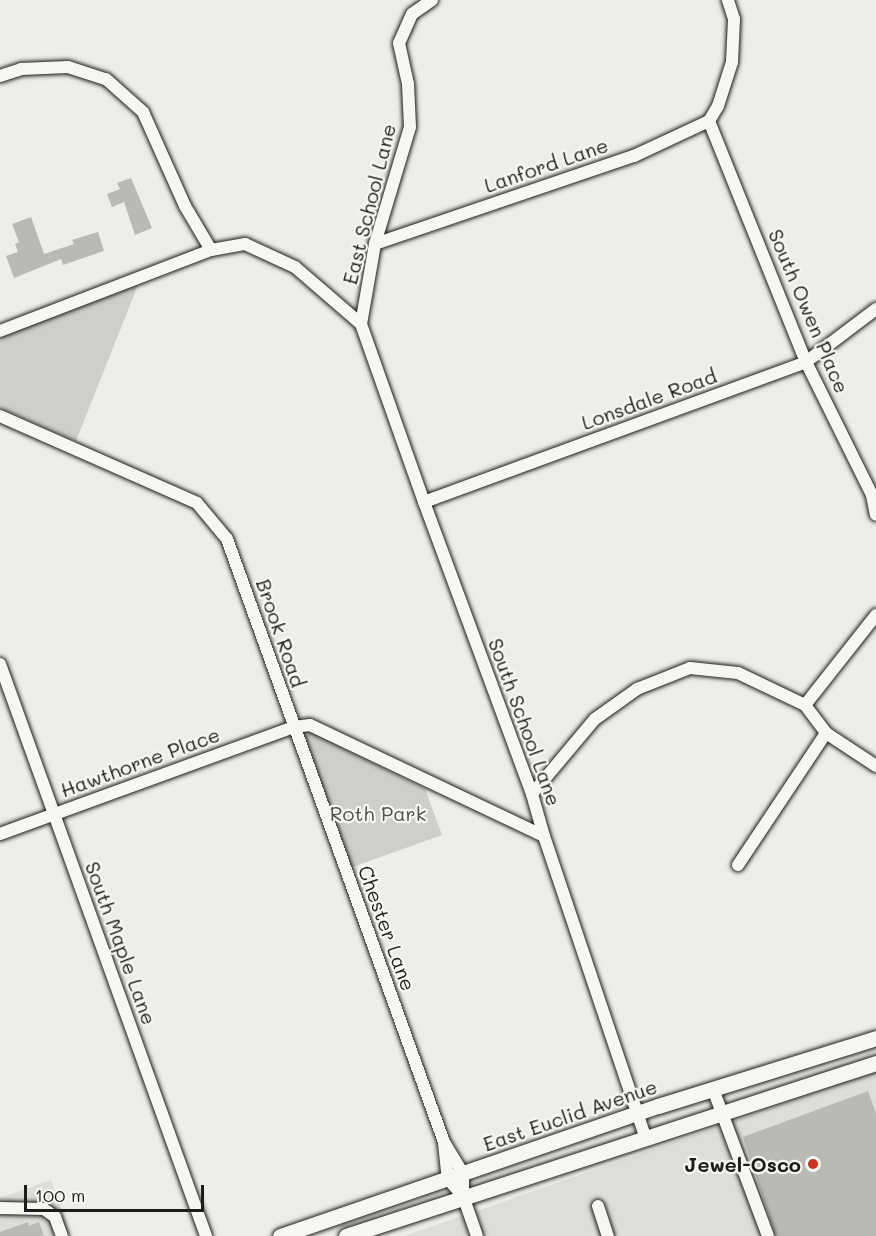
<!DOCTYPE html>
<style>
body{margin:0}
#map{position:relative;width:876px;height:1236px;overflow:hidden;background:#edede9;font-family:Mali,sans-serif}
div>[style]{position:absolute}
.built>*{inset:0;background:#ddddda}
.green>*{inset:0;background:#cececb}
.building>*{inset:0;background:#b9b9b6}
.roads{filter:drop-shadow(0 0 2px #1c1c1c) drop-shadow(0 0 2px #1c1c1c)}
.minor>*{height:12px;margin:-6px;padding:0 6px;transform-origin:6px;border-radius:6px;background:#f6f6f2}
.major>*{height:15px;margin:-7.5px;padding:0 7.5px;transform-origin:7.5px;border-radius:7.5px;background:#f6f6f2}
.dots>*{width:16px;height:16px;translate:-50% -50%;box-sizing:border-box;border:3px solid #f6f6f2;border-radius:50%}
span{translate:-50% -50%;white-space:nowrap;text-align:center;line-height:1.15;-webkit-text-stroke:4.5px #f6f6f2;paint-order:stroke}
.street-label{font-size:20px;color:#1c1c1c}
.park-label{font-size:20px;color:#515151}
.poi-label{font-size:20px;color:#1c1c1c;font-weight:700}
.right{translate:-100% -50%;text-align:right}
.scale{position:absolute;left:24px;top:1185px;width:180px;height:27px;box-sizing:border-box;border:3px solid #1c1c1c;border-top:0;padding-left:8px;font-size:18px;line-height:21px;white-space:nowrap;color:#1c1c1c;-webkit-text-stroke:4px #f6f6f2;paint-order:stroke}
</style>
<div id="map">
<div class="built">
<div style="clip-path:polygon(876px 1071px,876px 1236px,404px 1236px,494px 1205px)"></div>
<div style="clip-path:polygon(51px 1180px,71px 1236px,0 1236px,0 1198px)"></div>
</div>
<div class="green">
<div style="clip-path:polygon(138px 285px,76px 441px,0 408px,0 335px)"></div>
<div style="clip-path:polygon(310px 732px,425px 789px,442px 835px,350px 868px,305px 738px)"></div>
</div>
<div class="building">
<div style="clip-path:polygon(131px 178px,152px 228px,135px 235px,124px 202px,112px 207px,107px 194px,120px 189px,117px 183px)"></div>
<div style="clip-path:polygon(31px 217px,44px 254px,74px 244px,72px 240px,98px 232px,104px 251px,63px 265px,61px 259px,14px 278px,6px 256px,18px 252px,15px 244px,19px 242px,12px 224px)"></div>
<div style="clip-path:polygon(868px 1091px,876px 1113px,876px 1236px,776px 1236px,743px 1137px)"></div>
<div style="clip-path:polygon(28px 1222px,29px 1226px,39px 1222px,44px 1236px,0 1236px,0 1232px)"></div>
</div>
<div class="roads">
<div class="minor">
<div style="left:432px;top:0;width:24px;rotate:145deg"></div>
<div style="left:412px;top:14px;width:32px;rotate:114deg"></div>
<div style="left:399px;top:43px;width:42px;rotate:77.6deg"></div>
<div style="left:408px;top:84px;width:43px;rotate:87.3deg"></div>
<div style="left:410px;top:127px;width:122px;rotate:106.7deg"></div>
<div style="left:375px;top:244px;width:81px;rotate:99.9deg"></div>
<div style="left:361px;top:324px;width:189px;rotate:70.5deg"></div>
<div style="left:424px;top:502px;width:311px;rotate:69.7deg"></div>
<div style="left:532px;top:794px;width:44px;rotate:74.1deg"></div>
<div style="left:544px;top:836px;width:317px;rotate:71.4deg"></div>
<div style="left:0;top:76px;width:22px;rotate:-18deg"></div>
<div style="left:21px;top:69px;width:47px;rotate:-2.4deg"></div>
<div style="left:68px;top:67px;width:40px;rotate:18deg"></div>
<div style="left:106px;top:79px;width:50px;rotate:41.7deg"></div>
<div style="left:143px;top:112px;width:103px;rotate:65.9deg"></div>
<div style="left:185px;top:206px;width:51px;rotate:59.4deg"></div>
<div style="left:211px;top:250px;width:35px;rotate:-10deg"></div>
<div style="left:245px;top:244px;width:55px;rotate:24.7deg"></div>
<div style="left:295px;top:267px;width:87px;rotate:40.8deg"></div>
<div style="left:709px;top:121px;width:260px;rotate:68.1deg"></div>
<div style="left:806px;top:362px;width:148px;rotate:63.6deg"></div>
<div style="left:872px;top:495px;width:20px;rotate:79deg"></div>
<div style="left:375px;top:244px;width:274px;rotate:-18.8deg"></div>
<div style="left:634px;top:156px;width:83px;rotate:-25deg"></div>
<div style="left:709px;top:121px;width:17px;rotate:-59deg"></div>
<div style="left:718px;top:106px;width:46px;rotate:-72.3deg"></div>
<div style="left:732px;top:62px;width:43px;rotate:-87.3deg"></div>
<div style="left:734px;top:19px;width:20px;rotate:-108deg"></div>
<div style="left:0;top:331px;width:226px;rotate:-21deg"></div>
<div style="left:0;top:416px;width:215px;rotate:23.8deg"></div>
<div style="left:197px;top:503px;width:47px;rotate:50.2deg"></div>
<div style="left:227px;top:539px;width:641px;rotate:70.21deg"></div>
<div style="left:444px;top:1142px;width:37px;rotate:59deg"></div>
<div style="left:463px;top:1174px;width:22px;rotate:90deg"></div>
<div style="left:463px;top:1196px;width:42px;rotate:70.7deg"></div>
<div style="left:424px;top:502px;width:407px;rotate:-20.1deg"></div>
<div style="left:806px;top:362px;width:88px;rotate:-37.1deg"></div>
<div style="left:0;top:664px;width:608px;rotate:70.19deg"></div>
<div style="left:805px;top:705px;width:115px;rotate:-51.7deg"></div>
<div style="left:532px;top:794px;width:98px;rotate:-50deg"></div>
<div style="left:595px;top:719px;width:52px;rotate:-35.5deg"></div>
<div style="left:637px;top:689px;width:57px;rotate:-21.6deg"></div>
<div style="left:690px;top:668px;width:48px;rotate:5.9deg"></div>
<div style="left:738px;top:673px;width:74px;rotate:25.5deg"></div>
<div style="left:805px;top:705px;width:35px;rotate:53deg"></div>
<div style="left:826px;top:733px;width:60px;rotate:33.4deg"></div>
<div style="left:0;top:834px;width:313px;rotate:-20deg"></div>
<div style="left:294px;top:727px;width:16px;rotate:-7deg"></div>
<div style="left:310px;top:725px;width:259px;rotate:25.4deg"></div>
<div style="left:738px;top:865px;width:159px;rotate:-56.3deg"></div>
<div style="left:713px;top:1089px;width:157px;rotate:69.5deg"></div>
<div style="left:444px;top:1143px;width:36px;rotate:84deg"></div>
<div style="left:448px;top:1179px;width:23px;rotate:49deg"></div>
<div style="left:598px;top:1206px;width:32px;rotate:72deg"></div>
<div style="left:0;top:1208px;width:44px;rotate:1.3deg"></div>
<div style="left:44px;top:1209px;width:14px;rotate:36deg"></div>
<div style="left:55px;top:1217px;width:20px;rotate:70deg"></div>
</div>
<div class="major">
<div style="left:280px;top:1236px;width:400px;rotate:-19deg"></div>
<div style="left:658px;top:1106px;width:228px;rotate:-17.3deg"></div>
<div style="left:346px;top:1236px;width:558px;rotate:-18.08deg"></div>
</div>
</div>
<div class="dots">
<div style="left:813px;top:1164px;background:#c8321e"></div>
</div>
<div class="street-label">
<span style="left:546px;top:165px;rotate:-19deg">Lanford Lane</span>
<span style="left:369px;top:204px;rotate:-76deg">East School Lane</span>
<span style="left:809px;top:311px;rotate:67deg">South Owen Place</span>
<span style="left:649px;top:399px;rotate:-20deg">Lonsdale Road</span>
<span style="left:281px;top:633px;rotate:71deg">Brook Road</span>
<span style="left:525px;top:722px;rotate:70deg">South School Lane</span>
<span style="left:140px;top:762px;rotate:-20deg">Hawthorne Place</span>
<span style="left:387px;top:928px;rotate:70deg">Chester Lane</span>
<span style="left:121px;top:943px;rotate:70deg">South Maple Lane</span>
<span style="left:570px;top:1115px;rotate:-19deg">East Euclid Avenue</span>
</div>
<div class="park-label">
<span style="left:378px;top:813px">Roth Park</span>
</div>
<div class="poi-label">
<span class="right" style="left:801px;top:1164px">Jewel-Osco</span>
</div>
<div class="scale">100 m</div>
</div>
